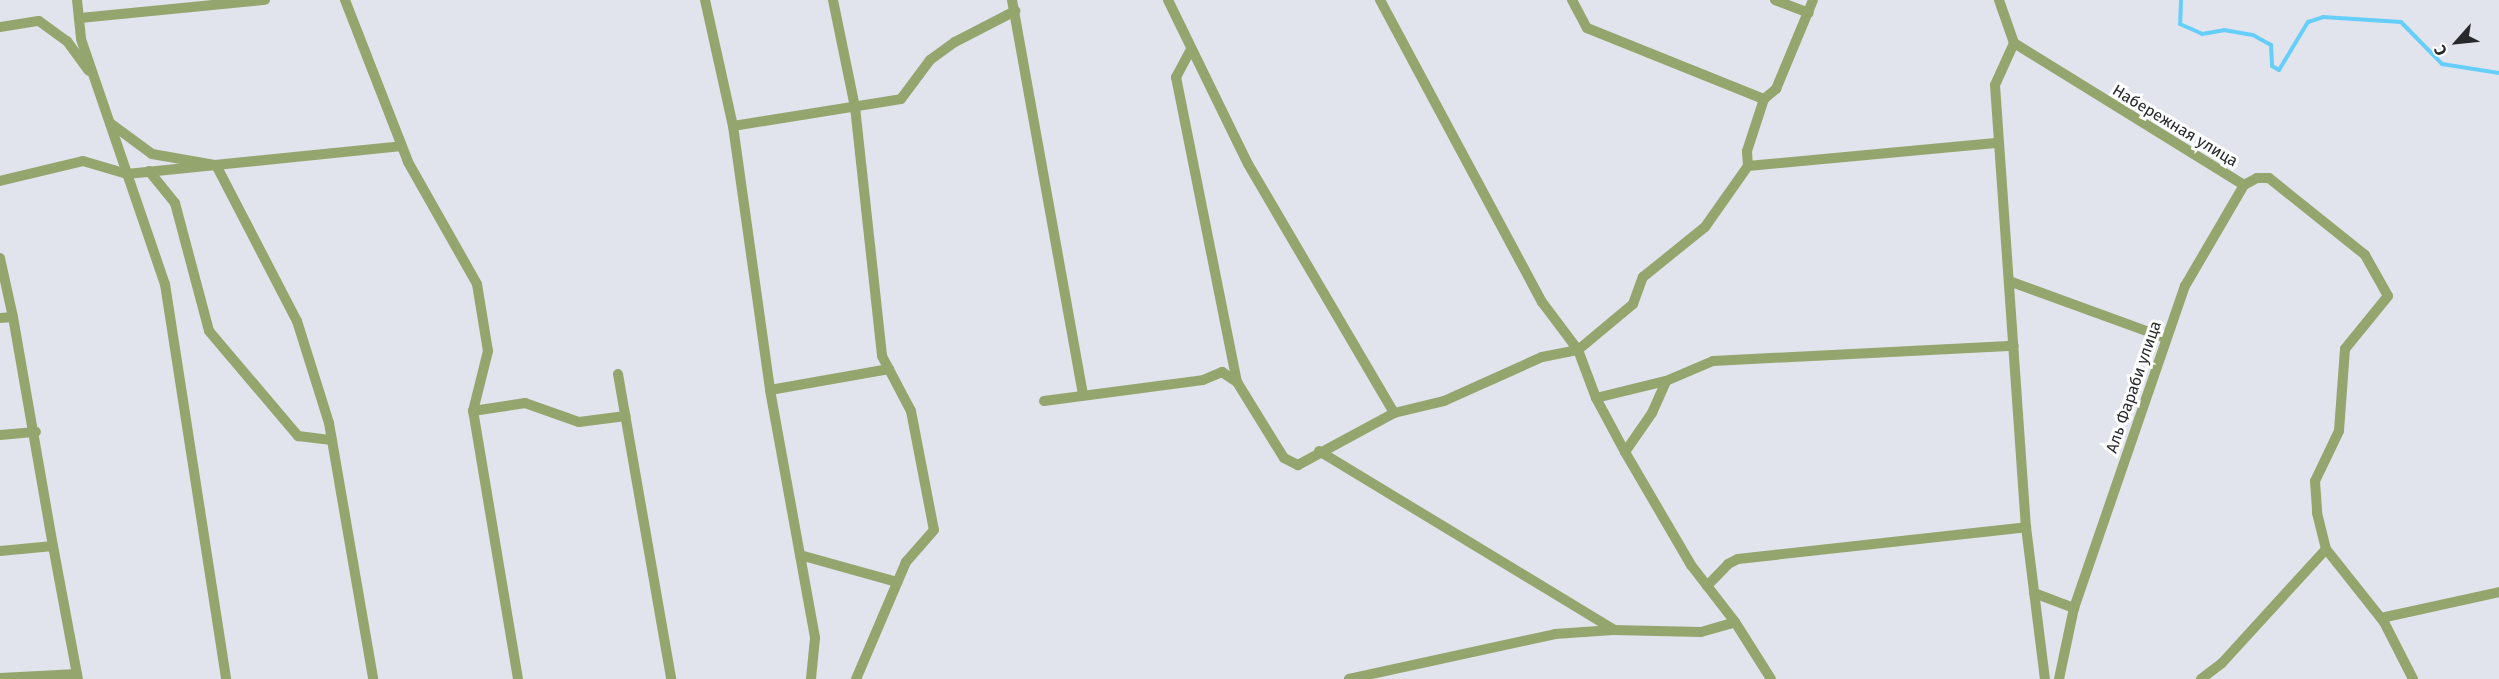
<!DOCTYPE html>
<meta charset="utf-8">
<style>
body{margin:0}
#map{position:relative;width:2499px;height:679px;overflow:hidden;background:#e1e4ec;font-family:"Fira Sans",sans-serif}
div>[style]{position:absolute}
.stream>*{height:4px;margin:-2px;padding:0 2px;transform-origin:2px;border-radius:2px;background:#66cefa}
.minor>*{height:10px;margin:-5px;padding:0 5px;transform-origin:5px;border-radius:5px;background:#95a56e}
span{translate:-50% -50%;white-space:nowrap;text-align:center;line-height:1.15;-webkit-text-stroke:6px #fff;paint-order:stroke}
.street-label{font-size:16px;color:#27282b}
.north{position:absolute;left:2427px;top:12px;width:60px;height:60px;-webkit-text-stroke:4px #fff;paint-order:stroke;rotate:243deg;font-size:16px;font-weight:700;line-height:24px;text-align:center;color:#27282b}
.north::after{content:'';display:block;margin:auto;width:21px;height:27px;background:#27282b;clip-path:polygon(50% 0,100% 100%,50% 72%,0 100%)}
</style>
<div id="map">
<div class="stream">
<div style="left:2181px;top:0;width:24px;rotate:92deg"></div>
<div style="left:2180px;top:24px;width:24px;rotate:24deg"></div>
<div style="left:2202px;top:34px;width:22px;rotate:-10deg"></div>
<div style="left:2224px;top:30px;width:29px;rotate:10deg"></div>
<div style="left:2253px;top:35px;width:21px;rotate:29deg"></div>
<div style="left:2271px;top:45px;width:21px;rotate:87deg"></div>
<div style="left:2272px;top:66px;width:8px;rotate:30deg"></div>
<div style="left:2279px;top:70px;width:56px;rotate:-58.9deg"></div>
<div style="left:2308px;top:22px;width:16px;rotate:-18deg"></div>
<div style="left:2323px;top:17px;width:78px;rotate:3.7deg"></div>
<div style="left:2401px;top:22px;width:59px;rotate:45.7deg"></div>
<div style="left:2442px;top:64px;width:58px;rotate:9deg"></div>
</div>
<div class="minor">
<div style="left:77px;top:0;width:39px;rotate:84deg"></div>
<div style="left:81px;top:39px;width:259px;rotate:71.1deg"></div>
<div style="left:165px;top:284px;width:400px;rotate:81.2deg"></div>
<div style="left:345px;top:0;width:174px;rotate:68.7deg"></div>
<div style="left:408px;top:162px;width:140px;rotate:60.5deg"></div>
<div style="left:477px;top:284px;width:68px;rotate:80.7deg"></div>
<div style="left:488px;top:351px;width:62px;rotate:104deg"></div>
<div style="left:705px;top:0;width:129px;rotate:77.5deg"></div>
<div style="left:733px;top:126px;width:267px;rotate:82deg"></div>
<div style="left:770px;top:390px;width:252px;rotate:79.7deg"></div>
<div style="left:815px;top:638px;width:41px;rotate:95.6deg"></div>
<div style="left:833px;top:0;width:109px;rotate:78.4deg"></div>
<div style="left:855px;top:107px;width:250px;rotate:83.8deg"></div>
<div style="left:882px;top:356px;width:62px;rotate:62.2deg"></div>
<div style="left:911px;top:411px;width:121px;rotate:79.1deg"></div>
<div style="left:934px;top:530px;width:43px;rotate:131.2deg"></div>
<div style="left:906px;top:562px;width:127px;rotate:113.1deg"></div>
<div style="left:1012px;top:0;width:401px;rotate:79.8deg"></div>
<div style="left:1168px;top:0;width:182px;rotate:64deg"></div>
<div style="left:1248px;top:164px;width:289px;rotate:59.6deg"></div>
<div style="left:1380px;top:0;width:343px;rotate:61.8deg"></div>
<div style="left:1542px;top:302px;width:60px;rotate:53.1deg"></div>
<div style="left:1578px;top:350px;width:51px;rotate:69.4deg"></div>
<div style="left:1596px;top:398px;width:61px;rotate:61.8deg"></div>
<div style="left:1625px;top:452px;width:131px;rotate:59.7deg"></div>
<div style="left:1691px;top:565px;width:72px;rotate:52.3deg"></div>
<div style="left:1572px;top:0;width:32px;rotate:62deg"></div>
<div style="left:1587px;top:28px;width:191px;rotate:21.9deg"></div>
<div style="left:1775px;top:0;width:36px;rotate:21deg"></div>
<div style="left:1999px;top:0;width:46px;rotate:70.8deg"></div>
<div style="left:2014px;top:43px;width:46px;rotate:114.3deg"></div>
<div style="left:1995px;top:85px;width:443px;rotate:86deg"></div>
<div style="left:2026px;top:527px;width:153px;rotate:82.9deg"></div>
<div style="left:80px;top:18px;width:186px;rotate:-5.6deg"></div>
<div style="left:0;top:27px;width:39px;rotate:-9deg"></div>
<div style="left:39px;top:21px;width:34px;rotate:36deg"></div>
<div style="left:67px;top:41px;width:37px;rotate:54deg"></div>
<div style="left:2014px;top:43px;width:270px;rotate:31.7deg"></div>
<div style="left:1190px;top:51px;width:30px;rotate:118deg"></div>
<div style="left:1176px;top:77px;width:311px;rotate:78.7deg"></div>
<div style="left:110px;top:123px;width:52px;rotate:36.4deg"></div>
<div style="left:152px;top:154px;width:65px;rotate:9.8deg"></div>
<div style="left:216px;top:165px;width:176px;rotate:62.6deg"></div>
<div style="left:297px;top:321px;width:107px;rotate:72.6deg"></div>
<div style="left:329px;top:423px;width:260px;rotate:80.2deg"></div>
<div style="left:733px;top:126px;width:170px;rotate:-9.1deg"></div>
<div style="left:901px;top:99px;width:49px;rotate:-53.4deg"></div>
<div style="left:930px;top:60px;width:31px;rotate:-36deg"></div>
<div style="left:955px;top:42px;width:68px;rotate:-27.3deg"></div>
<div style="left:1748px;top:166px;width:251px;rotate:-5.3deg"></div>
<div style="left:149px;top:171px;width:41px;rotate:50.9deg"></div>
<div style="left:175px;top:203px;width:132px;rotate:75.1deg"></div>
<div style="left:209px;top:331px;width:138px;rotate:49.7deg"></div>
<div style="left:298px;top:436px;width:34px;rotate:7deg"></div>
<div style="left:0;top:181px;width:85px;rotate:-13.5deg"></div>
<div style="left:83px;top:161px;width:46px;rotate:16.5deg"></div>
<div style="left:127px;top:174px;width:276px;rotate:-5.8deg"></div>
<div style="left:2244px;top:185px;width:15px;rotate:-28deg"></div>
<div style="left:2257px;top:178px;width:12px"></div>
<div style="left:2269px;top:178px;width:123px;rotate:38.7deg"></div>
<div style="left:2365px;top:255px;width:47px;rotate:60.7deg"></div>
<div style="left:2388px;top:296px;width:68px;rotate:129.1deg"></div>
<div style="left:2345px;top:349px;width:82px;rotate:94.2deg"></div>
<div style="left:2339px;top:431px;width:55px;rotate:115.6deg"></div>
<div style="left:2315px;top:481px;width:32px;rotate:86deg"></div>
<div style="left:2317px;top:513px;width:37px;rotate:76deg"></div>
<div style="left:2326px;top:549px;width:93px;rotate:51.5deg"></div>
<div style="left:2384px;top:622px;width:64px;rotate:63deg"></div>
<div style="left:0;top:258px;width:60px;rotate:77.6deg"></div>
<div style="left:2009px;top:281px;width:167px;rotate:20deg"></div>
<div style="left:0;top:318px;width:13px;rotate:-4deg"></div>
<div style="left:13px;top:317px;width:232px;rotate:80.1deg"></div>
<div style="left:618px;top:374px;width:310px;rotate:80.1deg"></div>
<div style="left:770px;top:390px;width:121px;rotate:-10deg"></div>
<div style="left:1596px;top:398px;width:72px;rotate:-13.7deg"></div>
<div style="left:1044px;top:401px;width:160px;rotate:-7.5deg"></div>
<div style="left:1203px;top:380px;width:21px;rotate:-23deg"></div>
<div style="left:1222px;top:372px;width:18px;rotate:34deg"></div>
<div style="left:1237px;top:382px;width:89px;rotate:58.3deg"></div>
<div style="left:1284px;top:458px;width:16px;rotate:27deg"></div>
<div style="left:1298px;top:465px;width:109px;rotate:-28.4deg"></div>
<div style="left:1394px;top:413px;width:51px;rotate:-13.5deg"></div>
<div style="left:1444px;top:401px;width:107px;rotate:-24.2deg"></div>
<div style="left:1542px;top:357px;width:37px;rotate:-11deg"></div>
<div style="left:1578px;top:350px;width:72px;rotate:-39.9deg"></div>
<div style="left:1633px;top:304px;width:29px;rotate:-70deg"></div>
<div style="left:1643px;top:277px;width:80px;rotate:-38.9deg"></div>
<div style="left:1705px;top:227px;width:75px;rotate:-54.8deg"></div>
<div style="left:1748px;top:166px;width:15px;rotate:-94deg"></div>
<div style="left:1747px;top:151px;width:55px;rotate:-71.9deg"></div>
<div style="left:1764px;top:99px;width:16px;rotate:-40deg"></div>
<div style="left:1776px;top:89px;width:96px;rotate:-67.4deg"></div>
<div style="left:0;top:435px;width:36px;rotate:-5deg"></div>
<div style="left:1319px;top:451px;width:344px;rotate:31.2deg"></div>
<div style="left:1625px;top:452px;width:47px;rotate:-55.3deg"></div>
<div style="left:1652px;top:413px;width:35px;rotate:-66deg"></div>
<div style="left:1666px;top:381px;width:51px;rotate:-23.1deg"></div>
<div style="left:1713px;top:361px;width:301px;rotate:-2.9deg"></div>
<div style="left:0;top:551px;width:53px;rotate:-5.4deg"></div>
<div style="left:53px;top:546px;width:130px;rotate:79.4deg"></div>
<div style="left:800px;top:555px;width:101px;rotate:15.6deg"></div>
<div style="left:1707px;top:586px;width:30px;rotate:-46deg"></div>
<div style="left:1728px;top:564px;width:11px;rotate:-27deg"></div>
<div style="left:1738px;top:559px;width:290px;rotate:-6.3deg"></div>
<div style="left:2034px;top:593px;width:43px;rotate:20.6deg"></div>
<div style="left:2381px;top:618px;width:121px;rotate:-12.4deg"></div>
<div style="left:0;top:678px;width:77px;rotate:-3deg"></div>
<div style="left:77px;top:674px;width:5px;rotate:79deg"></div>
<div style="left:518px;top:679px;width:272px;rotate:-99.5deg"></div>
<div style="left:473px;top:411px;width:53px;rotate:-8.7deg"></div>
<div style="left:525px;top:403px;width:57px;rotate:19.4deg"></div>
<div style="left:579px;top:422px;width:47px;rotate:-7.3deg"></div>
<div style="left:1349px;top:679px;width:211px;rotate:-12.3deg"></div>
<div style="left:1555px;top:634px;width:58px;rotate:-3.9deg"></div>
<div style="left:1613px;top:630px;width:88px;rotate:1.3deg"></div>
<div style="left:1701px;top:632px;width:35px;rotate:-16deg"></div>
<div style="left:1735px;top:622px;width:67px;rotate:57.7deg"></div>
<div style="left:2059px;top:679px;width:73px;rotate:-78.1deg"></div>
<div style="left:2074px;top:608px;width:341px;rotate:-71deg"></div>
<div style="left:2185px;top:286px;width:117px;rotate:-59.7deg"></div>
<div style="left:2201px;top:679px;width:26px;rotate:-37deg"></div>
<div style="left:2222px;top:663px;width:154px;rotate:-47.6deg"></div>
</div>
<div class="street-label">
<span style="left:2175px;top:126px;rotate:31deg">Набережная улица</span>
<span style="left:2134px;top:387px;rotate:-71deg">Аль Фараби улица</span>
</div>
<div class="north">С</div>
</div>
